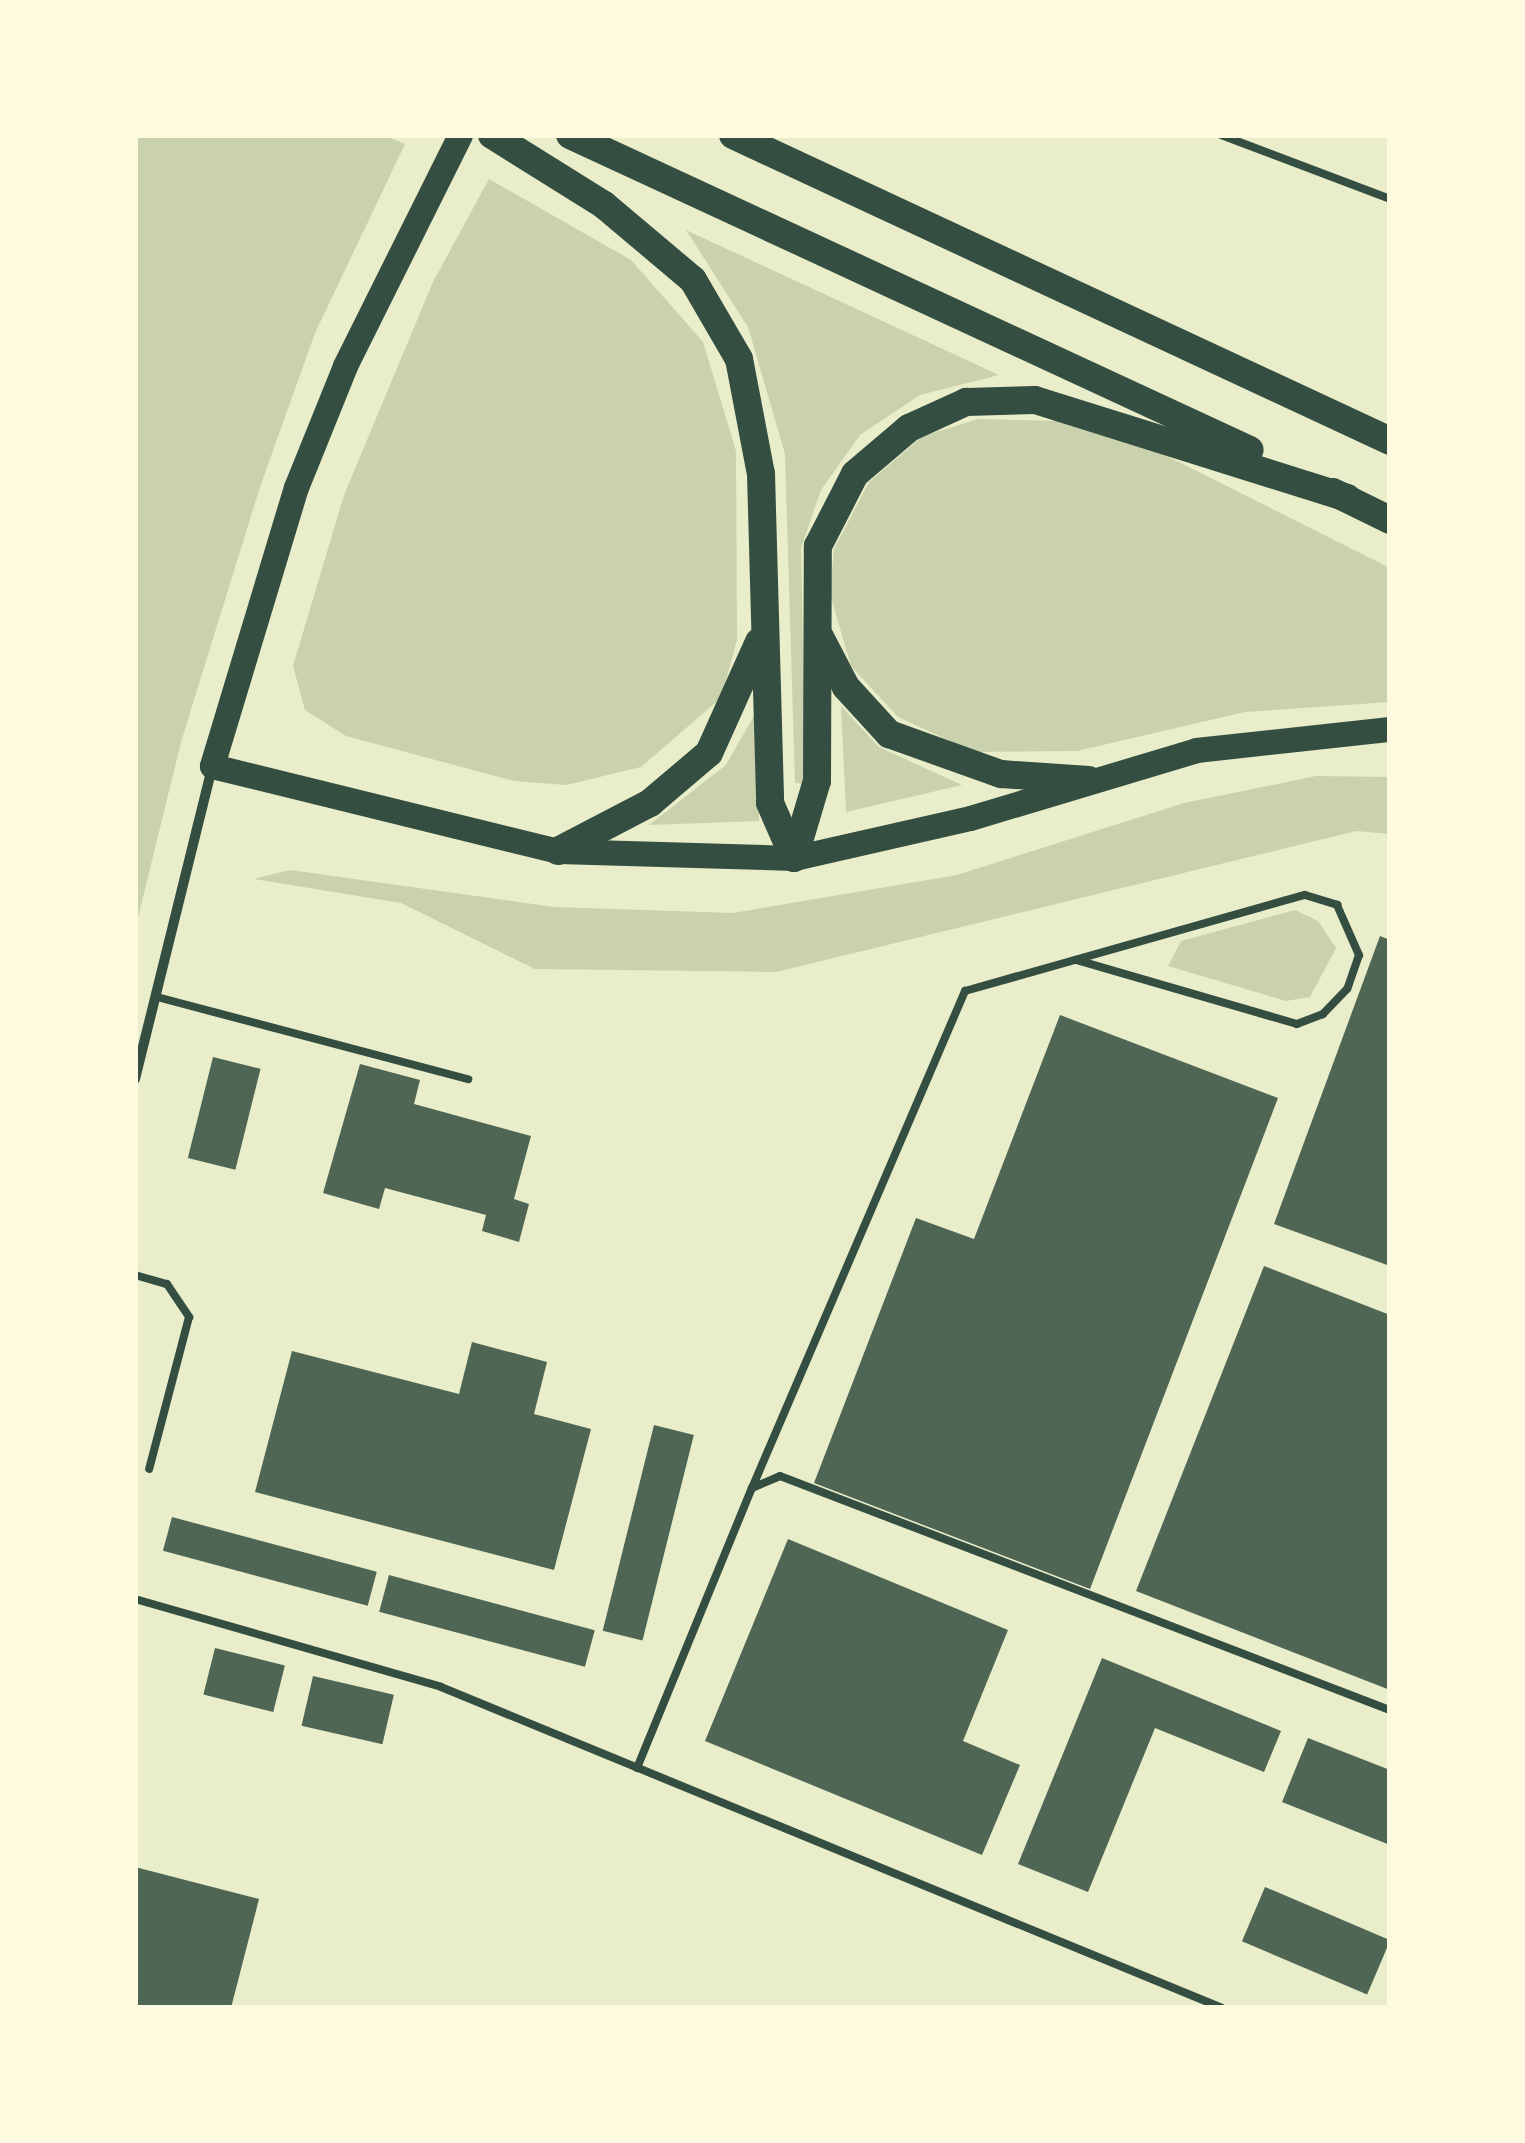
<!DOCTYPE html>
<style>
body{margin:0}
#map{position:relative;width:1525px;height:2143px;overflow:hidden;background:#e9edc9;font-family:"Titillium Web",sans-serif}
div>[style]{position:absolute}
.green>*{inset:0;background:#cad2ad}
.building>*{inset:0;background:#4f6655;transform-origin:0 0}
.service>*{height:8px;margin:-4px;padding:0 4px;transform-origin:4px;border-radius:4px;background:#344e41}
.minor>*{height:10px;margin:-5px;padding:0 5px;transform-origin:5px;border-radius:5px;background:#344e41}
.primary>*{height:25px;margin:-12.5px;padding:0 12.5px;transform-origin:12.5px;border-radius:12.5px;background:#344e41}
.trunk>*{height:28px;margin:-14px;padding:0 14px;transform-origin:14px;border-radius:14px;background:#344e41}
span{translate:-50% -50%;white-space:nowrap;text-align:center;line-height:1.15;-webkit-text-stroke:10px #fefae0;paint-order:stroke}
.frame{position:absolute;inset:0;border:138px solid #fefae0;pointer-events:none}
</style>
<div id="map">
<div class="green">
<div style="clip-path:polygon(135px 135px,383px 135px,405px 144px,315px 333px,260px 487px,181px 742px,135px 930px)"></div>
<div style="clip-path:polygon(489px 179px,631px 260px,703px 342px,736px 451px,737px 640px,721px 698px,641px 767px,566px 785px,514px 781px,346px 736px,305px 710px,293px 666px,344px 495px,433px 282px)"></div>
<div style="clip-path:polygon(686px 230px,999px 375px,920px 395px,860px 435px,821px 490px,801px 548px,806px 784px,795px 783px,785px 454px,748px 327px)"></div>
<div style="clip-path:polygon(978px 419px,1061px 421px,1139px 442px,1390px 568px,1390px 702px,1245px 712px,1077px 751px,974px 752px,898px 717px,851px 666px,830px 594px,834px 549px,869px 482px,923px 436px)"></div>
<div style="clip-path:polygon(841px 706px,879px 747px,962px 785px,846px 812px)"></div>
<div style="clip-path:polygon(756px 712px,759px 821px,649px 825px,726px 765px)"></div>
<div style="clip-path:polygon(1316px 776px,1390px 777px,1390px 834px,1356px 831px,776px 972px,535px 969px,401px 903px,254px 879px,290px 870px,554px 907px,733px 913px,957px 875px,1184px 803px)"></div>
<div style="clip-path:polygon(1295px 910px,1318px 921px,1336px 948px,1310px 997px,1286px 1001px,1168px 966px,1181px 941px)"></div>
</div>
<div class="building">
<div style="clip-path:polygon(1380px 936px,1390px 940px,1390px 1266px,1274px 1224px)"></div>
<div style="clip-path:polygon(1060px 1015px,1278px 1098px,1090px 1589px,814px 1483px,916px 1218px,974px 1239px)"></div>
<div style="left:213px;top:1057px;width:49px;height:104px;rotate:14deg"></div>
<div style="clip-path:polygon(360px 1064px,420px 1080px,414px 1104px,531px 1136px,514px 1199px,529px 1204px,519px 1242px,482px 1231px,486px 1215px,385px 1188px,379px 1209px,323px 1193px)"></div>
<div style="clip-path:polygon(1264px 1266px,1390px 1315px,1390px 1690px,1136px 1591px)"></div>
<div style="clip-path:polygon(472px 1342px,547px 1362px,534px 1414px,591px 1429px,554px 1570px,255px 1492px,292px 1351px,459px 1394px)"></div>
<div style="left:654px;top:1425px;width:41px;height:212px;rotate:14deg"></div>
<div style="left:172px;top:1517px;width:212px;height:35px;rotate:15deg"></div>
<div style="clip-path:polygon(788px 1539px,1008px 1630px,963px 1741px,1020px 1765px,982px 1855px,705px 1741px)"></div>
<div style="left:389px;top:1575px;width:213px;height:38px;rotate:15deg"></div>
<div style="left:215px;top:1648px;width:72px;height:48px;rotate:14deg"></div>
<div style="clip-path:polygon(1102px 1658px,1281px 1731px,1264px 1772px,1155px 1728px,1088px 1892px,1018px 1864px)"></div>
<div style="left:313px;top:1676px;width:83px;height:51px;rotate:13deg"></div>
<div style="clip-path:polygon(1308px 1738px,1390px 1770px,1390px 1845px,1282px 1802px)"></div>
<div style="clip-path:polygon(135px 1867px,259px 1899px,231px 2008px,135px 2008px)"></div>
<div style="left:1265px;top:1887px;width:136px;height:59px;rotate:23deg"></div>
</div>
<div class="service">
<div style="left:1221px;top:135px;width:181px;rotate:20.7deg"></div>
<div style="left:157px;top:997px;width:322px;rotate:14.8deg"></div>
<div style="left:135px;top:1275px;width:33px;rotate:16deg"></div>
<div style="left:167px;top:1284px;width:40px;rotate:56deg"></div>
<div style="left:189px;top:1317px;width:157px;rotate:104.7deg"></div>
<div style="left:752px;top:1488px;width:541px;rotate:-66.8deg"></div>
<div style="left:965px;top:991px;width:353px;rotate:-15.8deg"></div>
<div style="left:1305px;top:895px;width:34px;rotate:17deg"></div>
<div style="left:1337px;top:905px;width:55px;rotate:66.3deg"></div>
<div style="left:1359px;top:955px;width:36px;rotate:109deg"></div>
<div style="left:1347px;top:989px;width:35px;rotate:134deg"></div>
<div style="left:1323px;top:1014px;width:28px;rotate:159deg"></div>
<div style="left:1297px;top:1024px;width:230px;rotate:-163.8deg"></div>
<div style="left:135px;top:1599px;width:318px;rotate:16deg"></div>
<div style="left:441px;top:1687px;width:844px;rotate:22.34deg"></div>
<div style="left:637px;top:1768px;width:303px;rotate:-67.7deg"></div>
<div style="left:752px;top:1488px;width:30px;rotate:-23deg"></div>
<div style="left:780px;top:1476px;width:653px;rotate:20.99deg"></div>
</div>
<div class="minor">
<div style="left:135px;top:1079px;width:321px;rotate:-76.1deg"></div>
</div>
<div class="primary">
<div style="left:460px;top:135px;width:258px;rotate:116.5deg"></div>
<div style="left:345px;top:366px;width:131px;rotate:112deg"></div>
<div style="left:296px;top:487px;width:291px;rotate:106.8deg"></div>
<div style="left:212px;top:766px;width:356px;rotate:13.8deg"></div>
<div style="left:558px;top:851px;width:236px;rotate:1.7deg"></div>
<div style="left:794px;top:858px;width:180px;rotate:-12.8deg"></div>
<div style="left:970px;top:818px;width:236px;rotate:-16.7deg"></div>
<div style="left:1196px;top:750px;width:195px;rotate:-6.2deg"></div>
</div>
<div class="trunk">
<div style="left:492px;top:135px;width:132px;rotate:32deg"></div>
<div style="left:604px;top:205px;width:116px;rotate:40.1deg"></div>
<div style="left:693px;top:280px;width:91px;rotate:59.8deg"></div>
<div style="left:739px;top:359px;width:117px;rotate:79.2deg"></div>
<div style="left:761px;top:474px;width:329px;rotate:88.4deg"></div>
<div style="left:770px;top:803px;width:60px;rotate:66.4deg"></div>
<div style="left:570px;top:135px;width:749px;rotate:24.86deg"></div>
<div style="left:733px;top:135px;width:725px;rotate:24.97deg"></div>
<div style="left:1333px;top:492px;width:64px;rotate:26.2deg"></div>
<div style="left:820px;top:637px;width:56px;rotate:62.5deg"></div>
<div style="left:846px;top:687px;width:64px;rotate:47.5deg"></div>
<div style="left:889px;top:734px;width:119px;rotate:19.7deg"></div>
<div style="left:1001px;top:774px;width:88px;rotate:3.9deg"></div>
<div style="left:558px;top:851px;width:104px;rotate:-27.6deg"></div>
<div style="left:650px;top:803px;width:77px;rotate:-40.3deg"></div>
<div style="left:709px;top:753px;width:122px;rotate:-65.8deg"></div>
<div style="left:794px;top:858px;width:80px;rotate:-73.4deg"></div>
<div style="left:817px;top:781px;width:235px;rotate:-89.8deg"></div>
<div style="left:818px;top:546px;width:81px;rotate:-62.8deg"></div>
<div style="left:855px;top:474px;width:71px;rotate:-40.4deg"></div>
<div style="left:909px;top:428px;width:63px;rotate:-24.5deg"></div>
<div style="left:966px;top:402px;width:69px;rotate:-1.7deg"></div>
<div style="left:1035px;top:400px;width:327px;rotate:17.4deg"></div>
</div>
<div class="frame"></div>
</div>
